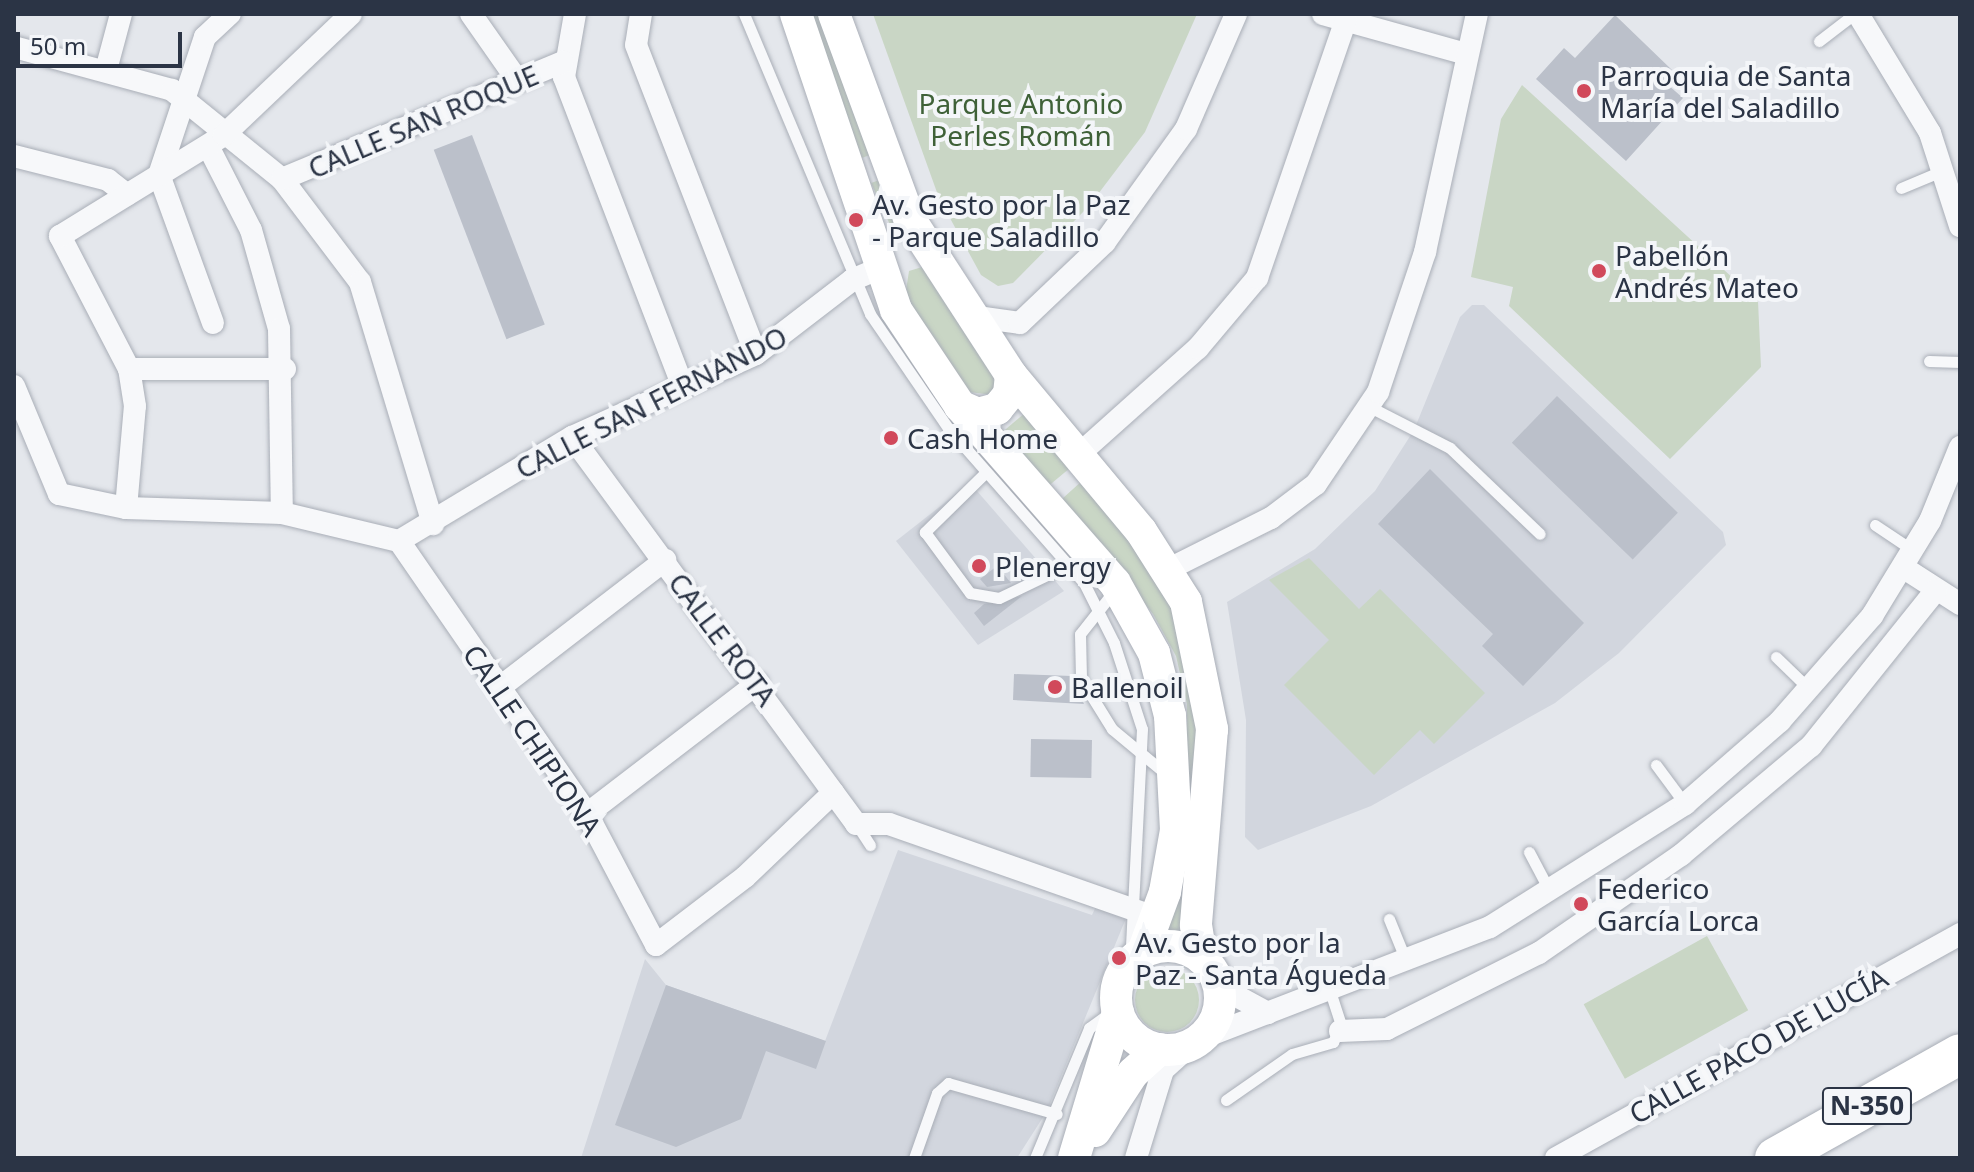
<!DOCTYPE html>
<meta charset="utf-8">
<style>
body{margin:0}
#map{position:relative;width:1974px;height:1172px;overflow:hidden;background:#e4e7ec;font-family:"Noto Sans",sans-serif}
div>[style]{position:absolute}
.built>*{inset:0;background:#d2d6de}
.green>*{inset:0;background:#c9d6c5;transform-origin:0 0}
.round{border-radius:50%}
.building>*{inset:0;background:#bbc0ca;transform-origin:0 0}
.roads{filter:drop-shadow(0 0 2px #a9aeb7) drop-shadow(0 0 2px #a9aeb7)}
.lane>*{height:11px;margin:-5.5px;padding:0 5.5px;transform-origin:5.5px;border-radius:5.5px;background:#f7f8fa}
.street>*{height:22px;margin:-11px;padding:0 11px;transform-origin:11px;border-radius:11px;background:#f7f8fa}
.secondary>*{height:32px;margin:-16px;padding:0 16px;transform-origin:16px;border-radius:16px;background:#fff}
.secondary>.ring{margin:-16px;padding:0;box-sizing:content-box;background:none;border:32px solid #fff;border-radius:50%}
.highway>*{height:40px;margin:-20px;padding:0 20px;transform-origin:20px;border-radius:20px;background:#fff}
.dots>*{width:22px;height:22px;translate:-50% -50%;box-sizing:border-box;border:4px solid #f4f6f9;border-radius:50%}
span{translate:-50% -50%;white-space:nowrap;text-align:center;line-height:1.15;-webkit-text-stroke:8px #f4f6f9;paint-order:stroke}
.shield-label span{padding:2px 6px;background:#f4f6f9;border:2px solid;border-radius:6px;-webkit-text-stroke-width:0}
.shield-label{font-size:26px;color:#2b3445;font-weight:700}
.poi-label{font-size:28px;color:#2b3445}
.left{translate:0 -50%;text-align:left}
.park-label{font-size:28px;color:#3f6138}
.street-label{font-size:28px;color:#2b3445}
.frame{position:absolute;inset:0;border:16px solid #2b3445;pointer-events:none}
.scale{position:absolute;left:16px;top:32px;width:166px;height:36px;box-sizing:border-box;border:4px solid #2b3445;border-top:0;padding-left:10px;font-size:24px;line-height:28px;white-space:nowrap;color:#2b3445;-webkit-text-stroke:6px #f4f6f9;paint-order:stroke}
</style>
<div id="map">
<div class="built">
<div style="clip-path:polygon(1472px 305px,1484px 305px,1723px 532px,1726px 545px,1619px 653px,1555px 703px,1371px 806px,1258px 850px,1245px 837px,1246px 720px,1227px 602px,1315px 549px,1375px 491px,1414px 430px,1460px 317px)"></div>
<div style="clip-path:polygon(970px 483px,1064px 591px,978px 645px,896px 541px)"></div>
<div style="clip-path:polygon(898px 850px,1092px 915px,1101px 896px,1131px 906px,1047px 1111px,1017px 1158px,581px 1158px,645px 959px,666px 985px,825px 1041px)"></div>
</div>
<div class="green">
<div style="clip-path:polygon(809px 14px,822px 14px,872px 154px,862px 158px)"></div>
<div style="clip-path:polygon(873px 14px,1197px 14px,1145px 132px,1089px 206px,1013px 283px,998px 286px,981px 275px,939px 198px)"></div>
<div style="clip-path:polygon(1522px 85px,1758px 301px,1761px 367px,1670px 459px,1509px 306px,1513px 287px,1471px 277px,1501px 119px)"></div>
<div style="clip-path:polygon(885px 178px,902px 234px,896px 238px,871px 183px)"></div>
<div style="clip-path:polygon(922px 267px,998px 372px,993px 395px,969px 392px,905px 297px,909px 271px)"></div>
<div style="left:1025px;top:413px;width:71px;height:29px;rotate:50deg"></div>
<div style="clip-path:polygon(1083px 480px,1170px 591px,1196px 685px,1199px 827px,1181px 937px,1167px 934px,1187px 840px,1187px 704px,1176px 656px,1153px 614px,1062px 499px)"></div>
<div style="clip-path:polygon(1309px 558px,1359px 609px,1380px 589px,1485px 693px,1434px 744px,1420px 730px,1374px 775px,1284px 685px,1329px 640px,1269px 580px)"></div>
<div style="left:1707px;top:936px;width:85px;height:141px;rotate:61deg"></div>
<div class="round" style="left:1135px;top:968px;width:64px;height:64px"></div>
</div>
<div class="building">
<div style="clip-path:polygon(1615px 15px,1672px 70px,1667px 84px,1683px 98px,1626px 161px,1536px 79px,1564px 48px,1575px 58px)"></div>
<div style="left:472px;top:135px;width:203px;height:41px;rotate:69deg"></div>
<div style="left:1557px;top:396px;width:168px;height:65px;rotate:44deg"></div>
<div style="clip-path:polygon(1430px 469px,1584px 623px,1523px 686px,1482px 646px,1493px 634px,1378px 524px)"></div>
<div style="clip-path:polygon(997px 566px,1011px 583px,987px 587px,980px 579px)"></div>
<div style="clip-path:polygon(1022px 596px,984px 626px,974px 613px,984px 604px)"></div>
<div style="clip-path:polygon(1014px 674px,1072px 676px,1084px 704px,1013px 700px)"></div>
<div style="left:1031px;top:739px;width:61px;height:38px;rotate:1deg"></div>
<div style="clip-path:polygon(666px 985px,826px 1041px,816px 1069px,766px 1051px,741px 1119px,676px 1147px,615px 1125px)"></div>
</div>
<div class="roads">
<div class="lane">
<div style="left:744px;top:14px;width:325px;rotate:67.2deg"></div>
<div style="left:870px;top:314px;width:138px;rotate:55.6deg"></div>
<div style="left:948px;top:428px;width:206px;rotate:48.7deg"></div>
<div style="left:1084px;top:583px;width:67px;rotate:63.4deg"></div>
<div style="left:1114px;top:643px;width:90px;rotate:72deg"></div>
<div style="left:1142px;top:729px;width:233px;rotate:92.9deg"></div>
<div style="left:1819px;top:41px;width:44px;rotate:-37.6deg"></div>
<div style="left:1901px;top:188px;width:47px;rotate:-22.7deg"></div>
<div style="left:1929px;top:361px;width:31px;rotate:2deg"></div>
<div style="left:1370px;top:407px;width:90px;rotate:27.1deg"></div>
<div style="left:1450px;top:448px;width:124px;rotate:43.7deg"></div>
<div style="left:986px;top:472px;width:86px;rotate:135.5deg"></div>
<div style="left:925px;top:532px;width:76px;rotate:53.6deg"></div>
<div style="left:970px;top:593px;width:29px;rotate:10deg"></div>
<div style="left:999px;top:598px;width:76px;rotate:-25.6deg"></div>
<div style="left:1875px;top:525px;width:47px;rotate:33.7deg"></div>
<div style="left:1114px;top:591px;width:55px;rotate:128.3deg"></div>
<div style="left:1080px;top:634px;width:45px;rotate:88.7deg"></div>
<div style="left:1081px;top:679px;width:59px;rotate:58.2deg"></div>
<div style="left:1112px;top:729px;width:70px;rotate:39.8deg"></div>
<div style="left:1776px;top:657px;width:47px;rotate:44.1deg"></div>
<div style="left:1656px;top:765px;width:49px;rotate:53.4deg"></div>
<div style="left:857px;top:825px;width:24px;rotate:57deg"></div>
<div style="left:1529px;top:852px;width:43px;rotate:62.2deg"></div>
<div style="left:1389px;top:919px;width:48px;rotate:67.8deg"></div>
<div style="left:1226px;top:1100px;width:80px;rotate:-34.9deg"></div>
<div style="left:1292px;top:1054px;width:43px;rotate:-16.3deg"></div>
<div style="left:1333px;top:1042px;width:19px;rotate:-65deg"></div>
<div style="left:1341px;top:1025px;width:36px;rotate:-108deg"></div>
<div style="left:914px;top:1158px;width:69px;rotate:-70.5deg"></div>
<div style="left:937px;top:1093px;width:15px;rotate:-42deg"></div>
<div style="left:948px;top:1083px;width:113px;rotate:15.9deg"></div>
<div style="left:1035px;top:1158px;width:141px;rotate:-67.4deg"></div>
<div style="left:1089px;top:1028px;width:26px;rotate:-36deg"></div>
</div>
<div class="street">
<div style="left:471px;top:14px;width:82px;rotate:55deg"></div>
<div style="left:575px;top:14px;width:64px;rotate:99.9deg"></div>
<div style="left:564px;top:77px;width:329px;rotate:69deg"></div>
<div style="left:641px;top:14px;width:31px;rotate:99deg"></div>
<div style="left:636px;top:45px;width:331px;rotate:68.8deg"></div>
<div style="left:1323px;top:14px;width:148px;rotate:15.6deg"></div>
<div style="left:1858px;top:14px;width:139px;rotate:58.8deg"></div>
<div style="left:1930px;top:133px;width:98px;rotate:72.1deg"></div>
<div style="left:14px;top:47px;width:164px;rotate:15.2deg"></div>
<div style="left:172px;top:90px;width:141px;rotate:39deg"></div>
<div style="left:282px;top:179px;width:129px;rotate:52.9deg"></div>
<div style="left:360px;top:282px;width:253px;rotate:73.2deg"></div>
<div style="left:106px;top:70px;width:58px;rotate:-75deg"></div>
<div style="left:208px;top:146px;width:94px;rotate:62.9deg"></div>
<div style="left:251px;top:230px;width:103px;rotate:74.2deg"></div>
<div style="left:279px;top:329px;width:184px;rotate:89.1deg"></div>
<div style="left:14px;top:156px;width:97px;rotate:14.3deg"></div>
<div style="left:108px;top:180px;width:24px;rotate:38deg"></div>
<div style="left:282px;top:179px;width:304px;rotate:-22.6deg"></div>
<div style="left:977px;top:317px;width:43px;rotate:7.9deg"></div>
<div style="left:1020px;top:323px;width:117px;rotate:-43.6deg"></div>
<div style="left:1105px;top:242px;width:139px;rotate:-54.4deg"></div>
<div style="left:1186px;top:129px;width:125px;rotate:-66.5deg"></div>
<div style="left:213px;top:323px;width:158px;rotate:-110deg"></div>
<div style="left:159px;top:175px;width:145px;rotate:-71.6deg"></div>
<div style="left:205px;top:37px;width:34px;rotate:-43deg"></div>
<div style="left:129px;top:369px;width:156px"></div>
<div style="left:14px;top:386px;width:117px;rotate:67.4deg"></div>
<div style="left:59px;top:494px;width:68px;rotate:11.8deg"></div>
<div style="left:126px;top:508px;width:156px;rotate:1.8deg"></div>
<div style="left:282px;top:513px;width:120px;rotate:13.5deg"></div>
<div style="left:399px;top:541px;width:202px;rotate:-31deg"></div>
<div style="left:572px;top:437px;width:202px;rotate:-24.3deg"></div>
<div style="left:756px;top:354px;width:121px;rotate:-37.6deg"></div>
<div style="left:852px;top:280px;width:36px;rotate:-23deg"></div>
<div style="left:572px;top:437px;width:480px;rotate:53.7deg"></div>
<div style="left:856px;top:824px;width:33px"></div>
<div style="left:889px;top:824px;width:284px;rotate:19.3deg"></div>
<div style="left:1077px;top:456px;width:162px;rotate:-41.8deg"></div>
<div style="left:1198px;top:348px;width:92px;rotate:-49.9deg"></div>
<div style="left:1257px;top:278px;width:273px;rotate:-71deg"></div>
<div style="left:126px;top:508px;width:102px;rotate:-85deg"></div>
<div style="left:135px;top:406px;width:37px;rotate:-99deg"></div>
<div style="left:129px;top:369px;width:150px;rotate:-117.4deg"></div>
<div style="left:60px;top:236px;width:193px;rotate:-31.6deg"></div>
<div style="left:224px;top:135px;width:175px;rotate:-43.6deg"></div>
<div style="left:399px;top:541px;width:331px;rotate:55.4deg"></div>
<div style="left:587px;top:814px;width:148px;rotate:62.2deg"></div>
<div style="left:656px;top:945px;width:112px;rotate:-37.4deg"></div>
<div style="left:745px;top:877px;width:122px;rotate:-43.7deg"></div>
<div style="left:1904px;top:568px;width:67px;rotate:32.7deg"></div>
<div style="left:1169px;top:569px;width:114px;rotate:-26.6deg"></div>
<div style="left:1271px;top:518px;width:56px;rotate:-37.1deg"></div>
<div style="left:1316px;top:484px;width:111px;rotate:-56deg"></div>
<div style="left:1378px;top:392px;width:148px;rotate:-71.4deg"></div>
<div style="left:1425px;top:252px;width:244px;rotate:-77.7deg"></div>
<div style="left:499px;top:688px;width:210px;rotate:-37.6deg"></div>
<div style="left:587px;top:814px;width:215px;rotate:-37.5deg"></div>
<div style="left:1218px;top:986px;width:57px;rotate:28.4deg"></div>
<div style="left:1340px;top:1031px;width:47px;rotate:-2.4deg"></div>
<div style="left:1387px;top:1029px;width:170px;rotate:-26.6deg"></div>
<div style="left:1539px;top:953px;width:173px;rotate:-34.6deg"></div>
<div style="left:1681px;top:855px;width:170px;rotate:-40deg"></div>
<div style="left:1811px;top:746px;width:200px;rotate:-51.3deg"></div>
<div style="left:1197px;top:1040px;width:314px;rotate:-21.1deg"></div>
<div style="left:1490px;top:927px;width:231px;rotate:-32.2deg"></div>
<div style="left:1685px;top:804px;width:126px;rotate:-41.1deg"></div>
<div style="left:1780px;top:721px;width:140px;rotate:-48.8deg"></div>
<div style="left:1872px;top:616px;width:111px;rotate:-58.6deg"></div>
<div style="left:1930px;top:521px;width:80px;rotate:-67.9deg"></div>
<div style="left:1136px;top:1158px;width:92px;rotate:-72.9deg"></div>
<div style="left:1163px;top:1070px;width:40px;rotate:-42deg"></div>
<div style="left:1556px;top:1158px;width:462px;rotate:-29deg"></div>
</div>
<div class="secondary">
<div style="left:796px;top:14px;width:312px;rotate:71.3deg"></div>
<div style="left:896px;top:310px;width:115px;rotate:56.3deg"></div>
<div style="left:960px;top:406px;width:235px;rotate:48.8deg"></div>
<div style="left:1115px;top:583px;width:80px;rotate:60.9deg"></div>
<div style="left:1154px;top:653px;width:65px;rotate:75.7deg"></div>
<div style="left:1170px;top:716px;width:114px;rotate:87deg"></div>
<div style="left:1176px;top:830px;width:63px;rotate:100.1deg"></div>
<div style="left:1165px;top:892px;width:64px;rotate:110.1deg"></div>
<div style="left:834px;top:14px;width:217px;rotate:69.8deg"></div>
<div style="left:909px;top:218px;width:187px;rotate:57deg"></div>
<div style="left:1011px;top:375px;width:203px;rotate:50.2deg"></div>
<div style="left:1141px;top:531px;width:84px;rotate:57.6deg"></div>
<div style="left:1186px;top:602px;width:130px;rotate:78.4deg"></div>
<div style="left:1212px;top:729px;width:197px;rotate:94.7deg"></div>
<div style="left:1196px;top:925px;width:33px;rotate:81deg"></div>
<div style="left:960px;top:406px;width:20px;rotate:24deg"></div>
<div style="left:978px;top:414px;width:20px;rotate:-15deg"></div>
<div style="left:997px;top:409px;width:19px;rotate:-51deg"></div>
<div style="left:1009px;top:394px;width:19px;rotate:-84deg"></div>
<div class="ring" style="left:1116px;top:946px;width:72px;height:72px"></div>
<div style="left:1095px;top:1131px;width:69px;rotate:-56.8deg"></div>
<div style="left:1133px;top:1073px;width:36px;rotate:-42deg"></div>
<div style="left:1074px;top:1158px;width:152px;rotate:-73.2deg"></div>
</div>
<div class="highway">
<div style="left:1775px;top:1158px;width:212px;rotate:-29.3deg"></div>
</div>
</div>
<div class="dots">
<div style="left:1584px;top:91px;background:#d1495b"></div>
<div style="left:856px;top:220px;background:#d1495b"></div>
<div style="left:1599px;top:271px;background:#d1495b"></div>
<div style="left:891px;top:438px;background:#d1495b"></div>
<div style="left:979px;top:566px;background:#d1495b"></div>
<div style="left:1055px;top:687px;background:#d1495b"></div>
<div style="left:1581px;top:904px;background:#d1495b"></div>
<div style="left:1119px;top:958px;background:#d1495b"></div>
</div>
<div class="shield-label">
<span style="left:1867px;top:1106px">N-350</span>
</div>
<div class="poi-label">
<span class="left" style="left:1600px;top:91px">Parroquia de Santa<br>María del Saladillo</span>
<span class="left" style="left:872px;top:220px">Av. Gesto por la Paz<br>- Parque Saladillo</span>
<span class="left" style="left:1615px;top:271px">Pabellón<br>Andrés Mateo</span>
<span class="left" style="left:907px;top:438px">Cash Home</span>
<span class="left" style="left:995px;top:566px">Plenergy</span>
<span class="left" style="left:1071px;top:687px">Ballenoil</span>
<span class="left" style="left:1597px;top:904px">Federico<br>García Lorca</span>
<span class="left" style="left:1135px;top:958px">Av. Gesto por la<br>Paz - Santa Águeda</span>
</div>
<div class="park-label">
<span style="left:1021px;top:119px">Parque Antonio<br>Perles Román</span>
</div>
<div class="street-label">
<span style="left:423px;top:121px;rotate:-23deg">CALLE SAN ROQUE</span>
<span style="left:651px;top:402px;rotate:-27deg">CALLE SAN FERNANDO</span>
<span style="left:723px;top:639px;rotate:53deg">CALLE ROTA</span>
<span style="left:533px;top:740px;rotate:56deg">CALLE CHIPIONA</span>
<span style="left:1758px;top:1045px;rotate:-29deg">CALLE PACO DE LUCÍA</span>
</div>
<div class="frame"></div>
<div class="scale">50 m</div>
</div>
